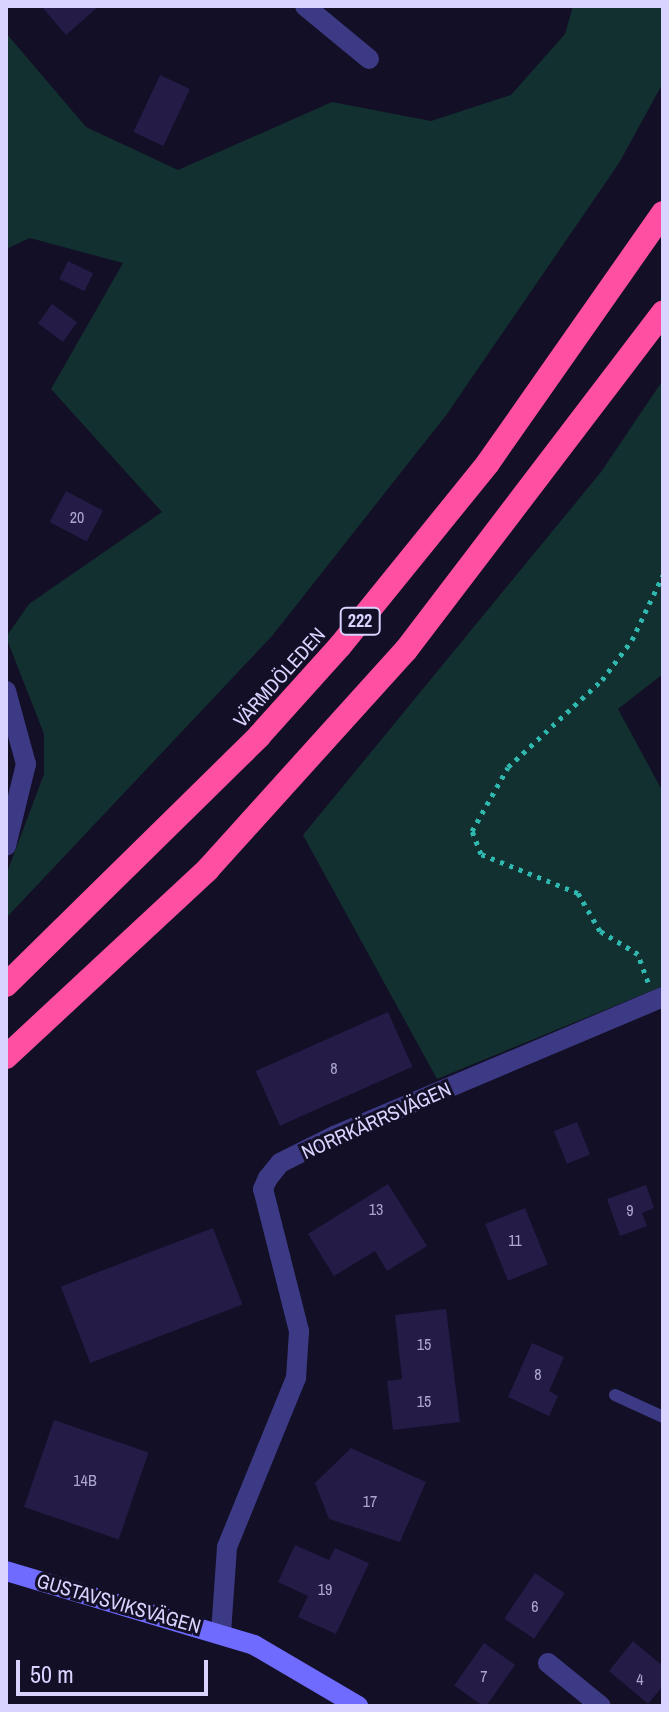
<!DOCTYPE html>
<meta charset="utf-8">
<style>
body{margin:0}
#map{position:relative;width:669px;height:1712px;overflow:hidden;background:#130f26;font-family:"Archivo Narrow",sans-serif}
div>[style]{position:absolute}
.green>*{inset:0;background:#12302f}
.building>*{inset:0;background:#241b47;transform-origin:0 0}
.path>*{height:5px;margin-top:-2.5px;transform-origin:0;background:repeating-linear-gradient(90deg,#2fb8b0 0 4px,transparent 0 10px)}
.lane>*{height:12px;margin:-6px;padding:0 6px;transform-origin:6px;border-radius:6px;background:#3d3a85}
.street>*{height:20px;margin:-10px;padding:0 10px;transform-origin:10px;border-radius:10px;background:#3d3a85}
.secondary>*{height:20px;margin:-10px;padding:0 10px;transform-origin:10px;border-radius:10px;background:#6f6bff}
.highway>*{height:24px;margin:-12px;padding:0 12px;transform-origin:12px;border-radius:12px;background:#ff4fa3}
span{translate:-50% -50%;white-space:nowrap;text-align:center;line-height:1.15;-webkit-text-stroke:6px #130f26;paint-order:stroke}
.number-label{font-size:16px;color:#aca6d1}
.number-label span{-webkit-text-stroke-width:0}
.shield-label span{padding:2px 6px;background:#130f26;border:2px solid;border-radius:6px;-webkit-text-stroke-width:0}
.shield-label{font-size:18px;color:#d9d4ff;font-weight:700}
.street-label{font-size:20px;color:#d9d4ff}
.frame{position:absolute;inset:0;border:8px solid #d9d4ff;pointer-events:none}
.scale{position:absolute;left:16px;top:1660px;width:192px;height:36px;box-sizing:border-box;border:4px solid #d9d4ff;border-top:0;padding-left:10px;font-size:24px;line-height:28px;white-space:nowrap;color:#d9d4ff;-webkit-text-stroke:6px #130f26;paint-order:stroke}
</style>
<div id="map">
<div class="green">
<div style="clip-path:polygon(573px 6px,663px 6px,663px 83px,619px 163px,447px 414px,272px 636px,8px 916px,6px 875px,44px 774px,44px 734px,6px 637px,29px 604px,162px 512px,51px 389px,123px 263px,30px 238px,6px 249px,6px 33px,86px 127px,178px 170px,332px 102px,431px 121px,511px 95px,565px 34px)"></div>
<div style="clip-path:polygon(663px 380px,663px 674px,618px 709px,663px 792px,663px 986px,437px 1079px,303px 835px,601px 472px)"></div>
</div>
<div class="building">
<div style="clip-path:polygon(99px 6px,66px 35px,42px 7px,44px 6px)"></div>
<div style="left:160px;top:75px;width:33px;height:63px;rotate:25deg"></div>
<div style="left:68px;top:261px;width:28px;height:20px;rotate:26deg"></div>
<div style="left:52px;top:304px;width:31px;height:24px;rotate:36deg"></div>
<div style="left:66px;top:491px;width:42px;height:35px;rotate:28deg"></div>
<div style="left:388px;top:1012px;width:60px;height:145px;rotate:66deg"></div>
<div style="left:577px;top:1122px;width:35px;height:25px;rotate:68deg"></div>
<div style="clip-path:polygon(388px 1184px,427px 1246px,387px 1271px,375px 1251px,334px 1276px,308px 1234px)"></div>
<div style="clip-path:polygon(646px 1185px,654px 1208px,642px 1213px,647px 1226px,620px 1236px,607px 1199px)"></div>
<div style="left:525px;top:1208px;width:61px;height:43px;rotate:68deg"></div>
<div style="left:213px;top:1228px;width:82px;height:163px;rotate:69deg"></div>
<div style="clip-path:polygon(446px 1309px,460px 1422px,393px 1430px,387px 1381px,402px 1379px,395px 1315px)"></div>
<div style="clip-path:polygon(532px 1343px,564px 1357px,549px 1391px,558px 1396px,549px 1416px,508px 1397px)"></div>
<div style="left:54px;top:1420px;width:100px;height:92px;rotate:19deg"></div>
<div style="clip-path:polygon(351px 1448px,426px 1482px,400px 1542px,329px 1519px,315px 1483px)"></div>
<div style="clip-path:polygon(295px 1545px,329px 1560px,335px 1548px,369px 1563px,336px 1634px,298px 1617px,308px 1596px,278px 1582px)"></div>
<div style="left:535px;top:1573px;width:36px;height:55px;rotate:34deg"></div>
<div style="clip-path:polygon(633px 1641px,663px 1666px,663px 1686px,648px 1704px,609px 1671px)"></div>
<div style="left:484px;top:1643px;width:38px;height:52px;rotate:35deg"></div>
</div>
<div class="path">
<div style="left:648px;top:982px;width:30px;rotate:-110deg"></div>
<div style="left:638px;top:954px;width:44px;rotate:-148.8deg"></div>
<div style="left:600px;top:931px;width:44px;rotate:-120.1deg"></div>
<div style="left:578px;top:893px;width:105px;rotate:-158.1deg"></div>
<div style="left:481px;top:854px;width:25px;rotate:-111deg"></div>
<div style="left:472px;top:831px;width:73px;rotate:-60.6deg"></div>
<div style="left:508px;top:767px;width:128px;rotate:-42.8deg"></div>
<div style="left:602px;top:680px;width:50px;rotate:-53.1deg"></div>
<div style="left:632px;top:640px;width:72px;rotate:-64.5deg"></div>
</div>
<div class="lane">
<div style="left:615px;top:1395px;width:53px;rotate:24.6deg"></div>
</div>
<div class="street">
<div style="left:305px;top:6px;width:83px;rotate:39.6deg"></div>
<div style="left:6px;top:691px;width:76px;rotate:74.7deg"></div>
<div style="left:26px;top:764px;width:84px;rotate:103.7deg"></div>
<div style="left:221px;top:1633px;width:86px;rotate:-86deg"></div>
<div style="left:227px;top:1547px;width:183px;rotate:-67.8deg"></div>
<div style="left:296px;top:1378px;width:47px;rotate:-86.3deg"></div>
<div style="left:299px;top:1331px;width:146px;rotate:-104.2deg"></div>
<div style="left:263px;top:1189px;width:12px;rotate:-66deg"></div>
<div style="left:268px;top:1178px;width:19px;rotate:-51deg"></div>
<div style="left:280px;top:1163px;width:60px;rotate:-26.6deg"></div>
<div style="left:334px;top:1136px;width:357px;rotate:-22.9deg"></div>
<div style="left:548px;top:1663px;width:68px;rotate:39.1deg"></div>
</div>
<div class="secondary">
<div style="left:6px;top:1571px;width:259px;rotate:16.6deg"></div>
<div style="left:254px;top:1645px;width:121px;rotate:30.4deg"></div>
</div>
<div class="highway">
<div style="left:6px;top:985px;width:355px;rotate:-44.5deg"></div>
<div style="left:259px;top:736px;width:121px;rotate:-48deg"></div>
<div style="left:340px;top:646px;width:235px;rotate:-51deg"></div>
<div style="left:488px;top:463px;width:305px;rotate:-55deg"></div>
<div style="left:6px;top:1057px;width:276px;rotate:-42.9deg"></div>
<div style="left:208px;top:869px;width:295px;rotate:-47.9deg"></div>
<div style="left:406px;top:650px;width:424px;rotate:-52.7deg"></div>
</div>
<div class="number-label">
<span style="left:77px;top:517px">20</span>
<span style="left:334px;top:1068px">8</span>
<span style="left:376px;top:1209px">13</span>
<span style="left:630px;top:1210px">9</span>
<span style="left:515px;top:1240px">11</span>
<span style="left:424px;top:1344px">15</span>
<span style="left:538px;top:1374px">8</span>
<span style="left:424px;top:1401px">15</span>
<span style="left:85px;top:1480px">14B</span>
<span style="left:370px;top:1501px">17</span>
<span style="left:325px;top:1589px">19</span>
<span style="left:535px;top:1606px">6</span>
<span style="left:484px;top:1676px">7</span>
<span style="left:640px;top:1679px">4</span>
</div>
<div class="shield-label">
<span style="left:360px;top:621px">222</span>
</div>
<div class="street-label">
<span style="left:279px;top:677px;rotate:-48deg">VÄRMDÖLEDEN</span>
<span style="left:376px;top:1120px;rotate:-24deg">NORRKÄRRSVÄGEN</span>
<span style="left:119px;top:1603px;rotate:16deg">GUSTAVSVIKSVÄGEN</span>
</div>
<div class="frame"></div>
<div class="scale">50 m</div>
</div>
